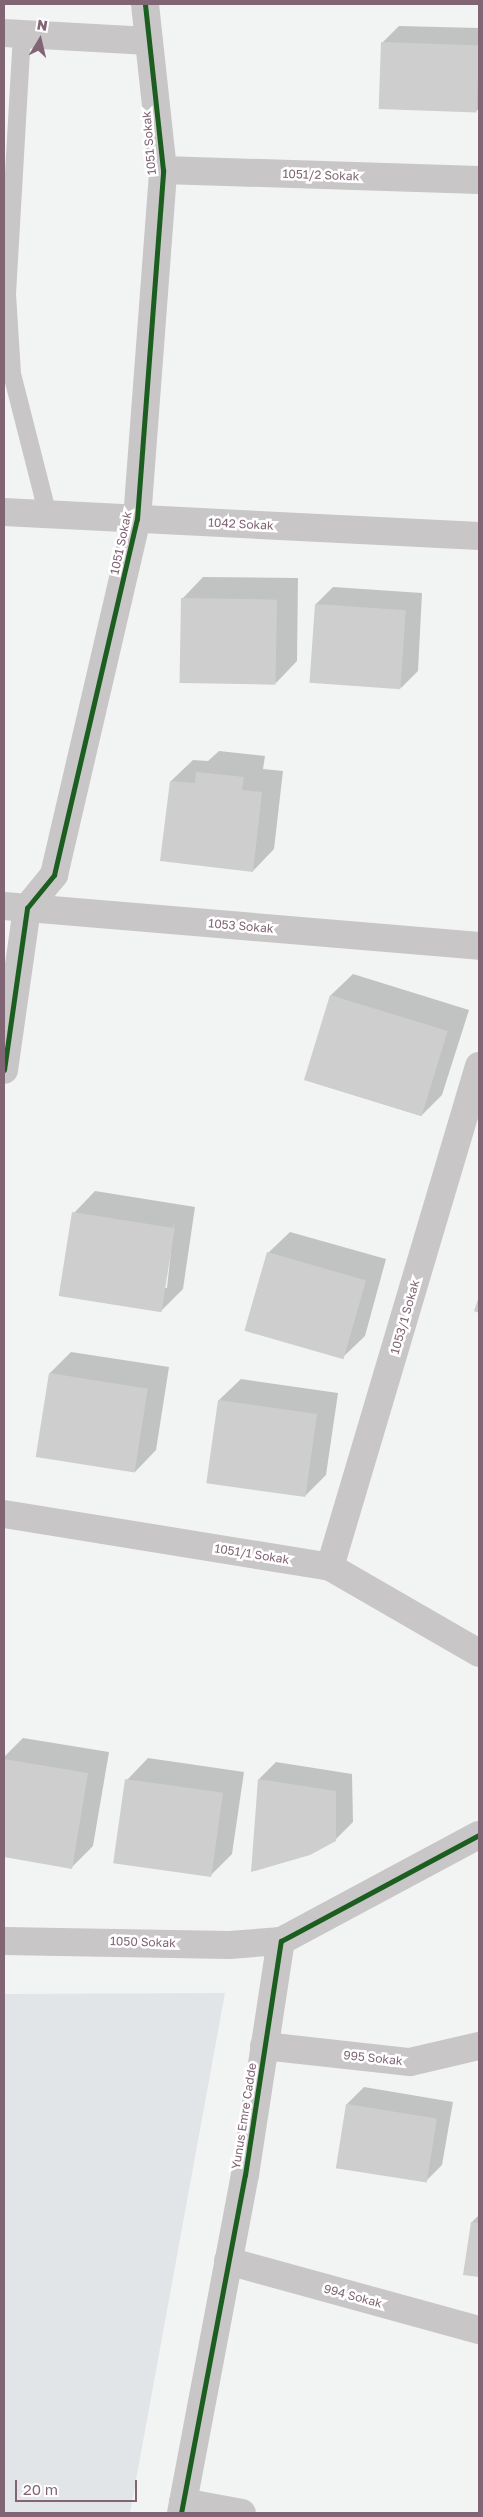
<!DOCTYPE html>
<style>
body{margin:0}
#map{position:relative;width:483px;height:2517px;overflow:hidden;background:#f2f4f3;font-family:"Golos Text",sans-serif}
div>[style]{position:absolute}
.green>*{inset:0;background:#e2e5e7}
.shadow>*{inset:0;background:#0003}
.building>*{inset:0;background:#cfcecf;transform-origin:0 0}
.service>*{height:18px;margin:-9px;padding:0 9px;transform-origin:9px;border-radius:9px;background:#c8c6c7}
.minor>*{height:28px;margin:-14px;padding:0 14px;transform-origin:14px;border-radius:14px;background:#c8c6c7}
.tertiary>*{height:28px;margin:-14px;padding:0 14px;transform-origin:14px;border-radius:14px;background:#c8c6c7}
.cycleway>*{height:5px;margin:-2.5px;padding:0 2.5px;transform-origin:2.5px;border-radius:2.5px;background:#1b5e20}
span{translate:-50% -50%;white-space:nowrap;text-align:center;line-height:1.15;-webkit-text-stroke:5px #fff;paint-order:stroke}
.street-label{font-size:12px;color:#816575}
.frame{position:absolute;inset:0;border:5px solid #816575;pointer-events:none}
.north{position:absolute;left:15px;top:15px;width:50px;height:50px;-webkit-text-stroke:4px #fff;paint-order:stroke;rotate:9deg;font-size:14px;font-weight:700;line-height:20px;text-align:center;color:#816575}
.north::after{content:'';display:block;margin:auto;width:18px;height:22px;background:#816575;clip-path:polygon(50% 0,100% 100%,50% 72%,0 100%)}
.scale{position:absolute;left:15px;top:2480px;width:122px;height:22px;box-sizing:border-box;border:2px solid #816575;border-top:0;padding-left:6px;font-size:15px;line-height:18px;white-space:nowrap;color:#816575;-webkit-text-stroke:4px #fff;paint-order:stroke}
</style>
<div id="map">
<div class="green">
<div style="clip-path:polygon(225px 1993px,130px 2513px,4px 2513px,4px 1994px)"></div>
</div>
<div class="shadow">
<div style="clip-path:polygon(399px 26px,479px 28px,479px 110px,381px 108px,382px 43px)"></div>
<div style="clip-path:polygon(203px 577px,298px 578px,297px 661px,276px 683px,182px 599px)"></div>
<div style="clip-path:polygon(333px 587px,422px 593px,418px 671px,401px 688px,316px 604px)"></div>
<div style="clip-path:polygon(219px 751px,265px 756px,263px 769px,283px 771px,274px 849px,253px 871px,162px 860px,171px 781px,193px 760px,208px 761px)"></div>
<div style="clip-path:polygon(353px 974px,469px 1010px,442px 1095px,421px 1116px,305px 1080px,331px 995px)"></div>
<div style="clip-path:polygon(evenodd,95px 1191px,195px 1207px,183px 1289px,161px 1311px,74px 1213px,95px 1191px,174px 1222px,167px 1288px,164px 1288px,174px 1222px)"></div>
<div style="clip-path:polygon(290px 1232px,386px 1259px,365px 1336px,343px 1357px,268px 1253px)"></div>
<div style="clip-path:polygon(71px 1352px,169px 1367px,156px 1450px,135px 1472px,50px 1373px)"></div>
<div style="clip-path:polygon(241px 1379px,338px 1393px,326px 1475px,305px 1496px,219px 1400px)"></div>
<div style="clip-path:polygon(23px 1738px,109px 1752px,93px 1846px,72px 1867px,4px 1856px,4px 1757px)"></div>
<div style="clip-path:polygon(148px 1758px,244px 1772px,232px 1854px,210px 1876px,127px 1780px)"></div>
<div style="clip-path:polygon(276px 1762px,352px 1774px,353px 1822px,335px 1840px,259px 1779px)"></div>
<div style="clip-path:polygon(364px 2087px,453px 2102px,442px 2165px,425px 2182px,347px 2104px)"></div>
<div style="clip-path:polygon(479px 2215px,479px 2276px,464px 2273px,472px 2222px)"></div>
</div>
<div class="building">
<div style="left:381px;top:42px;width:98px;height:67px;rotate:2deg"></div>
<div style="left:181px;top:598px;width:96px;height:85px;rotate:1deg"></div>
<div style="left:315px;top:604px;width:91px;height:79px;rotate:4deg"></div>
<div style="clip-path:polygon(196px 772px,244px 777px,242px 790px,262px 792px,253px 872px,160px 861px,170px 781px,195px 783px)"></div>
<div style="left:330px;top:995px;width:123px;height:89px;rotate:17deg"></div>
<div style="left:72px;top:1212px;width:104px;height:85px;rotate:9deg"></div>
<div style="left:267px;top:1252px;width:103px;height:82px;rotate:16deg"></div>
<div style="clip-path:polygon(479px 1296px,479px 1313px,474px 1311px)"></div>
<div style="left:49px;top:1373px;width:100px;height:85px;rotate:9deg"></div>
<div style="left:218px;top:1400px;width:100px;height:84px;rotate:8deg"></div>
<div style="clip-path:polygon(4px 1759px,88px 1773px,72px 1869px,4px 1857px)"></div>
<div style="left:125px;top:1779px;width:99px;height:85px;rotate:8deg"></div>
<div style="clip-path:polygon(258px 1779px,336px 1791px,336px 1841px,310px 1855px,251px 1872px)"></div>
<div style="left:346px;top:2104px;width:92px;height:65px;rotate:9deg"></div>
<div style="clip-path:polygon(471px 2222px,479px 2223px,479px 2277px,463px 2275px)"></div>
</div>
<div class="service">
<div style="left:22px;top:34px;width:260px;rotate:93.3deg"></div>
<div style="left:7px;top:294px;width:80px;rotate:86.4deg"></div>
<div style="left:12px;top:374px;width:146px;rotate:75.7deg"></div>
</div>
<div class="minor">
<div style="left:4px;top:33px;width:145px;rotate:3.2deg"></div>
<div style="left:163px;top:170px;width:316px;rotate:1.8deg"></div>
<div style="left:4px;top:512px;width:476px;rotate:2.9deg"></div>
<div style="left:4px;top:906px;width:477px;rotate:4.8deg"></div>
<div style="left:4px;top:1070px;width:164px;rotate:-81.9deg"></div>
<div style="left:27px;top:908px;width:43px;rotate:-50.7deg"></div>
<div style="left:54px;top:875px;width:366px;rotate:-76.9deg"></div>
<div style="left:137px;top:519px;width:350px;rotate:-85.7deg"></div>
<div style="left:163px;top:170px;width:167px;rotate:-96.2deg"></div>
<div style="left:4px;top:1514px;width:330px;rotate:9.2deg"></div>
<div style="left:330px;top:1567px;width:172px;rotate:30deg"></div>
<div style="left:330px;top:1567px;width:523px;rotate:-73.44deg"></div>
<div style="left:4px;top:1941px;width:225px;rotate:1deg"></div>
<div style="left:229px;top:1945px;width:52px;rotate:-4.4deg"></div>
<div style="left:264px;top:2046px;width:147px;rotate:6.3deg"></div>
<div style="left:410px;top:2062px;width:71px;rotate:-13.1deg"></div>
<div style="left:228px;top:2261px;width:260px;rotate:15.4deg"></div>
<div style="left:183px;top:2502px;width:60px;rotate:10.6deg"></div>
</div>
<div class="tertiary">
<div style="left:181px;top:2513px;width:344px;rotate:-79.3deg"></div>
<div style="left:245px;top:2175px;width:237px;rotate:-81.3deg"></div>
<div style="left:281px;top:1941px;width:225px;rotate:-28.2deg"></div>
</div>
<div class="cycleway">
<div style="left:4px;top:1070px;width:164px;rotate:-81.9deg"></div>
<div style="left:27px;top:908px;width:43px;rotate:-50.7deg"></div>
<div style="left:54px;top:875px;width:366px;rotate:-76.9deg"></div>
<div style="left:137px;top:519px;width:350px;rotate:-85.7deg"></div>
<div style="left:163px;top:170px;width:167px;rotate:-96.2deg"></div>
<div style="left:181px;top:2513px;width:344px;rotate:-79.3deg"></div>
<div style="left:245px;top:2175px;width:237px;rotate:-81.3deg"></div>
<div style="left:281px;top:1941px;width:225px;rotate:-28.2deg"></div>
</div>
<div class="street-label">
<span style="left:149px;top:143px;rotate:-95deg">1051 Sokak</span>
<span style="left:321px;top:175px;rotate:2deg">1051/2 Sokak</span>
<span style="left:241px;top:524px;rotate:3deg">1042 Sokak</span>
<span style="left:121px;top:543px;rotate:-78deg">1051 Sokak</span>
<span style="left:241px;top:926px;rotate:5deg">1053 Sokak</span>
<span style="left:405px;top:1317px;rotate:-74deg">1053/1 Sokak</span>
<span style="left:252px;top:1554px;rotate:9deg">1051/1 Sokak</span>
<span style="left:143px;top:1942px;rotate:2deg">1050 Sokak</span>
<span style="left:373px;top:2058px;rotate:6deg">995 Sokak</span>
<span style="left:244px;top:2116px;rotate:-81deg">Yunus Emre Cadde</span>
<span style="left:353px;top:2296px;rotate:15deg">994 Sokak</span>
</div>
<div class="frame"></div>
<div class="north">N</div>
<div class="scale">20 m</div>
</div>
